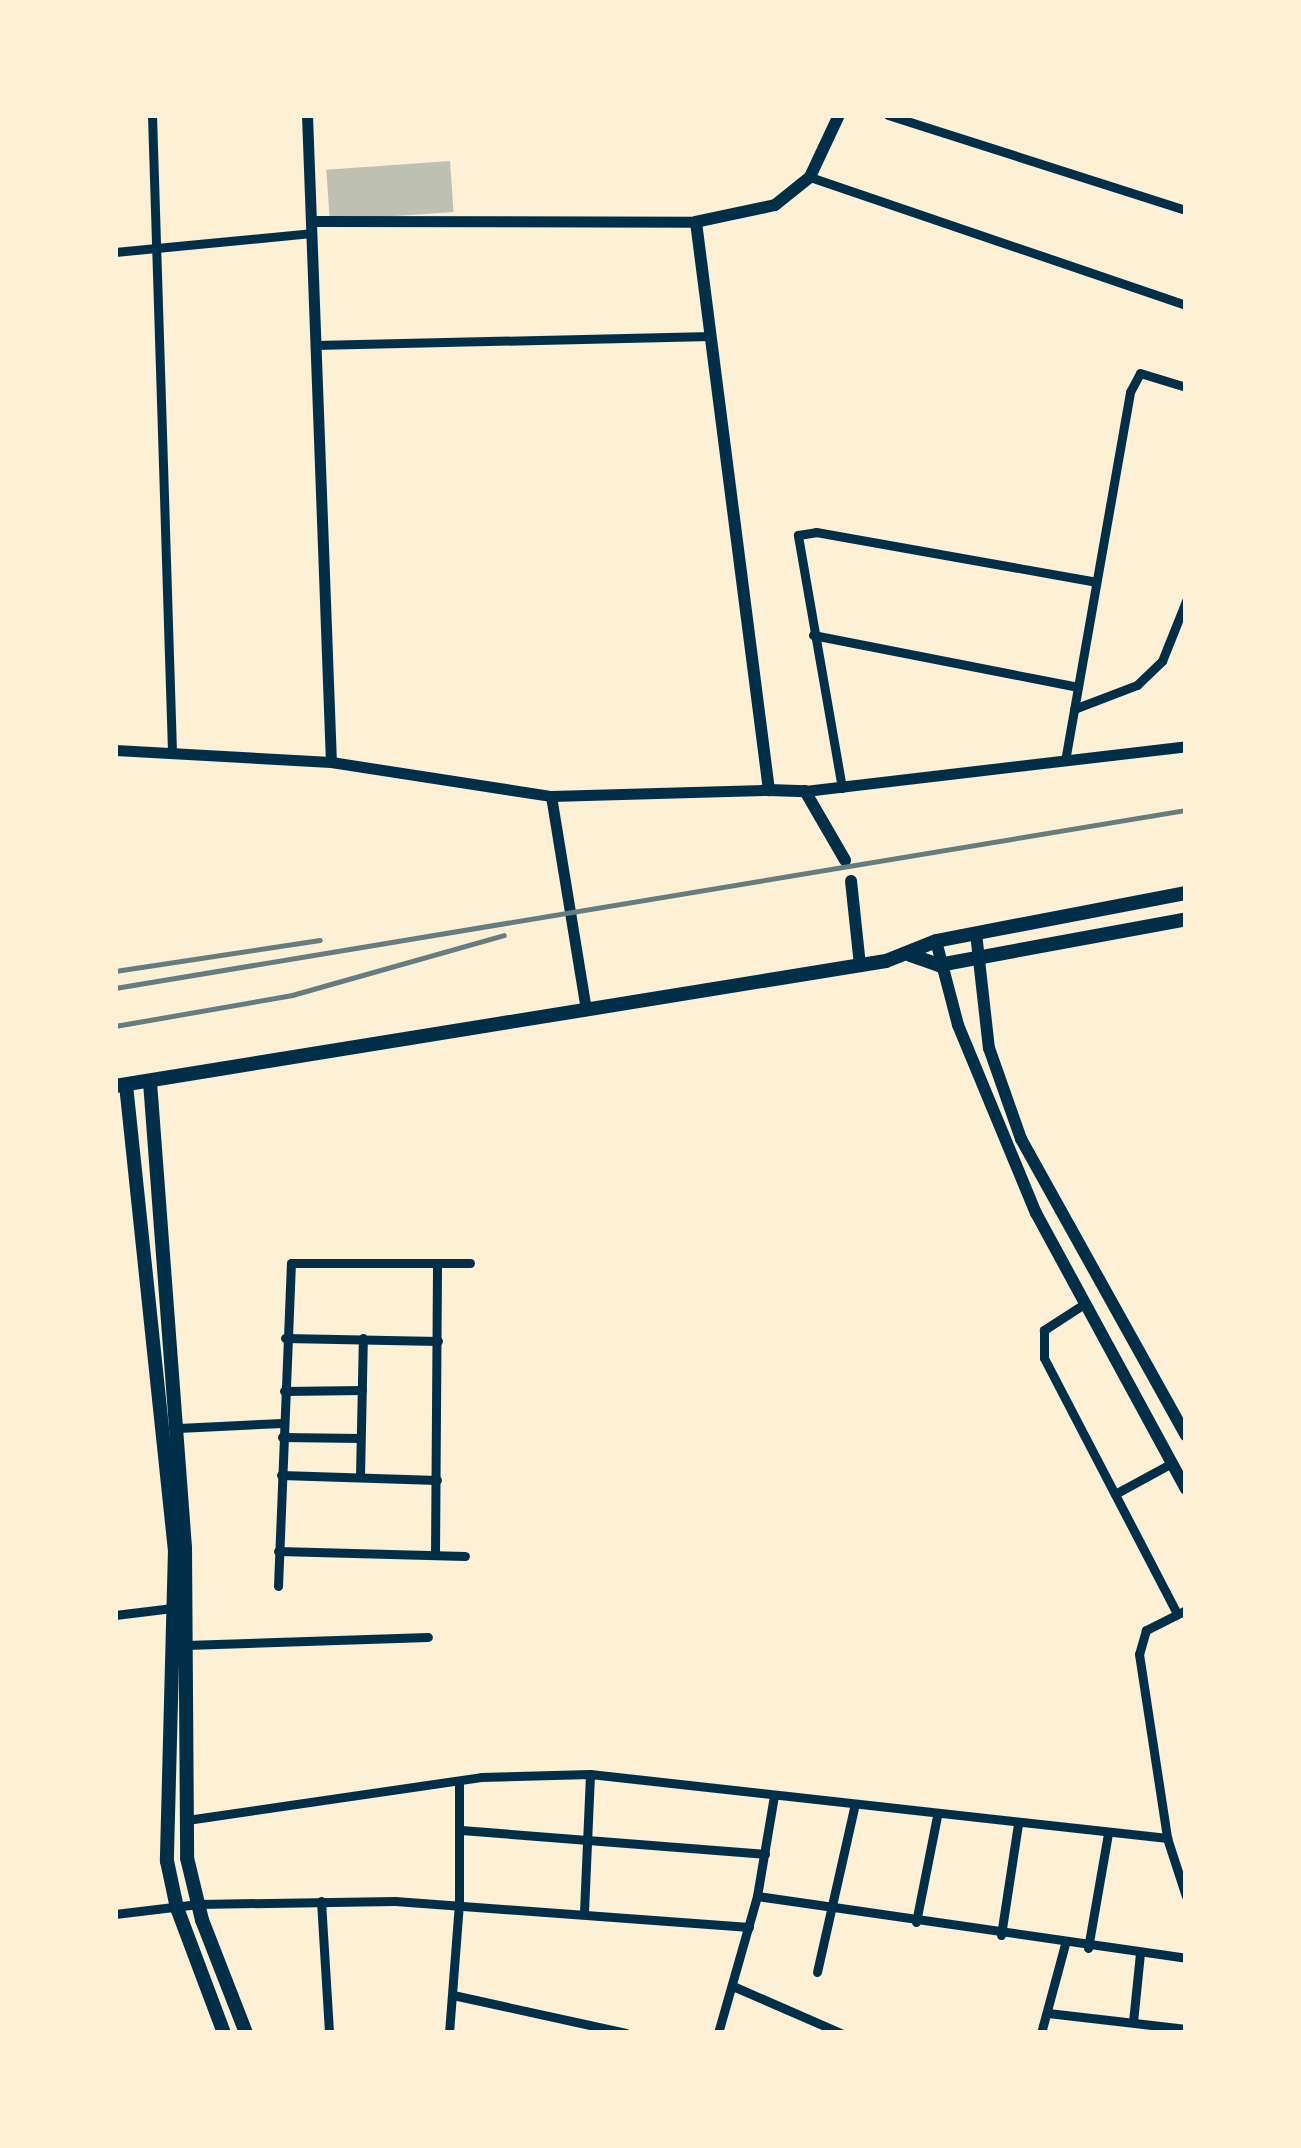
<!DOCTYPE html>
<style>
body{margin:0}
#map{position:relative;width:1301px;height:2148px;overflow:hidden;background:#fdf0d5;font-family:"Roboto Condensed",sans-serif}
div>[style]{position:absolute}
.building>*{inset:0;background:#bec0b2;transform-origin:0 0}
.minor>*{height:9px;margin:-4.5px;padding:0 4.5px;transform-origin:4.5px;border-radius:4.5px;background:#003049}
.tertiary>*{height:11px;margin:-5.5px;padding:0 5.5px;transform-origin:5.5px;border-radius:5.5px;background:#003049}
.secondary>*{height:12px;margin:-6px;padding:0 6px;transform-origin:6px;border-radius:6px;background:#003049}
.primary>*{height:14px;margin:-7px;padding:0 7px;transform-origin:7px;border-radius:7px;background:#003049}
.rail>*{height:5px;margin:-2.5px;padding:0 2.5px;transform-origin:2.5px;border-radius:2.5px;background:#657d81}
span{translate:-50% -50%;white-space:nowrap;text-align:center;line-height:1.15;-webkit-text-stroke:10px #fdf0d5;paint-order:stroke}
.frame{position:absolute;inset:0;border:118px solid #fdf0d5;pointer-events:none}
</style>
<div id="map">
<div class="building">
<div style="left:450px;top:161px;width:51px;height:124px;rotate:86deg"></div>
</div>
<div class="minor">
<div style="left:152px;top:115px;width:635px;rotate:88.2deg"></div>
<div style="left:888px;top:115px;width:313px;rotate:17.7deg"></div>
<div style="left:810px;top:177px;width:397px;rotate:18.8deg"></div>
<div style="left:115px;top:252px;width:197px;rotate:-5.5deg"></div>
<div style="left:315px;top:345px;width:396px;rotate:-1.3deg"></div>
<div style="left:813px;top:635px;width:269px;rotate:11.1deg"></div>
<div style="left:1074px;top:709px;width:67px;rotate:-20.9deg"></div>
<div style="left:1137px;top:685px;width:35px;rotate:-44deg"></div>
<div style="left:1162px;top:661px;width:65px;rotate:-68.2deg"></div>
<div style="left:1065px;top:761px;width:375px;rotate:-80deg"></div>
<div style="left:1130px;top:392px;width:21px;rotate:-62deg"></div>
<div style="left:1140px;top:373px;width:48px;rotate:16.9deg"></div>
<div style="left:842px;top:788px;width:257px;rotate:-99.9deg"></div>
<div style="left:798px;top:535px;width:18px;rotate:-9deg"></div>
<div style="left:816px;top:532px;width:284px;rotate:10.1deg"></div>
<div style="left:1084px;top:1304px;width:48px;rotate:147deg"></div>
<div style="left:1044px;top:1330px;width:28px;rotate:90deg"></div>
<div style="left:1044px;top:1358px;width:288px;rotate:62.5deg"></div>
<div style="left:285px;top:1338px;width:153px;rotate:1.1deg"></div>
<div style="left:284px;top:1391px;width:78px;rotate:-0.7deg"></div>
<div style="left:178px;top:1428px;width:104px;rotate:-2.8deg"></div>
<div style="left:282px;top:1437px;width:78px;rotate:0.7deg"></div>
<div style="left:281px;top:1475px;width:156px;rotate:1.8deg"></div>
<div style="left:360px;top:1476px;width:138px;rotate:-88.8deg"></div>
<div style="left:1115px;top:1494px;width:63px;rotate:-28.6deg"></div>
<div style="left:278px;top:1551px;width:187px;rotate:1.5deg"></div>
<div style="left:435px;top:1555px;width:292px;rotate:-89.6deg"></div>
<div style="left:278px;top:1586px;width:323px;rotate:-87.7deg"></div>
<div style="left:291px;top:1263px;width:179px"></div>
<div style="left:1186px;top:1610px;width:45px;rotate:153.4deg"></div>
<div style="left:1146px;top:1630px;width:25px;rotate:106deg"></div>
<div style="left:1139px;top:1654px;width:186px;rotate:81.3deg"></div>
<div style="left:1167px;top:1838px;width:61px;rotate:71.9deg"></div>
<div style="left:115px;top:1615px;width:58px;rotate:-6.9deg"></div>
<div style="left:186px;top:1645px;width:242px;rotate:-1.9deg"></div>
<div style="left:187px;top:1820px;width:297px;rotate:-8.3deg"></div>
<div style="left:481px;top:1777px;width:109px;rotate:-1.6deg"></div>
<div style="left:590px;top:1774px;width:581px;rotate:6.33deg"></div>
<div style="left:461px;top:1830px;width:305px;rotate:4.5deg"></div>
<div style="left:757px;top:1896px;width:433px;rotate:8.2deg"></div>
<div style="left:321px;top:1901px;width:132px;rotate:86.5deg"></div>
<div style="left:584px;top:1912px;width:138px;rotate:-87.5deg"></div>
<div style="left:115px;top:1914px;width:84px;rotate:-6.9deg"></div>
<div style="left:198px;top:1904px;width:197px;rotate:-0.9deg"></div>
<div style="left:395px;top:1901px;width:355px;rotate:4.2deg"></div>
<div style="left:916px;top:1922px;width:108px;rotate:-78.8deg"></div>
<div style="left:1001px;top:1935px;width:112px;rotate:-81.3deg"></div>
<div style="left:1088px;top:1948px;width:117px;rotate:-80.1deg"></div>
<div style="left:817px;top:1972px;width:172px;rotate:-77.3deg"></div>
<div style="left:735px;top:1987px;width:116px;rotate:23.5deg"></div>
<div style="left:453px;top:1995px;width:177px;rotate:12.4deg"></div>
<div style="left:1048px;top:2013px;width:139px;rotate:6.6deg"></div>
<div style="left:1133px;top:2022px;width:69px;rotate:-84.2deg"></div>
<div style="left:449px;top:2033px;width:130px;rotate:-85.6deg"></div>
<div style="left:459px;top:1903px;width:121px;rotate:-90deg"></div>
<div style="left:718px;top:2033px;width:142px;rotate:-74.1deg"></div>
<div style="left:757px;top:1896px;width:102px;rotate:-80.4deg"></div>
<div style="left:1041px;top:2033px;width:92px;rotate:-74.9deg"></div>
</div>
<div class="tertiary">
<div style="left:307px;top:115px;width:647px;rotate:87.88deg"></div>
<div style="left:311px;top:221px;width:385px;rotate:0.1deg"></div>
<div style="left:115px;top:750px;width:216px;rotate:3.2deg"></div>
<div style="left:331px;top:762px;width:223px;rotate:8.8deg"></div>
<div style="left:551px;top:796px;width:218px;rotate:-1.6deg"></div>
<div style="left:805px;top:791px;width:384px;rotate:-6.7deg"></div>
<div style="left:551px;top:796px;width:217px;rotate:80.7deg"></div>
</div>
<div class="secondary">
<div style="left:839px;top:115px;width:68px;rotate:115.1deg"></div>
<div style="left:810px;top:177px;width:45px;rotate:141.3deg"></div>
<div style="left:775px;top:205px;width:81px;rotate:167.9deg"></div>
<div style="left:696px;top:222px;width:573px;rotate:82.68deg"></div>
<div style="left:769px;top:790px;width:36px;rotate:2deg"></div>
<div style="left:805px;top:791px;width:80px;rotate:59.9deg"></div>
<div style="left:851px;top:881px;width:84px;rotate:83.9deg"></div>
<div style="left:976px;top:933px;width:116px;rotate:83.6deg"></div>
<div style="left:989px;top:1048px;width:96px;rotate:70.6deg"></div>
<div style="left:1021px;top:1139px;width:339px;rotate:60.9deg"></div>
<div style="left:936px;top:941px;width:87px;rotate:75.3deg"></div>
<div style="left:958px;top:1025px;width:204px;rotate:67.5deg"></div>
<div style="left:1036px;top:1213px;width:314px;rotate:61.5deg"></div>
</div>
<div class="primary">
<div style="left:910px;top:955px;width:31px;rotate:19deg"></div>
<div style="left:939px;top:965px;width:251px;rotate:-10.5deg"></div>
<div style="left:150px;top:1082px;width:467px;rotate:85.7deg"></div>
<div style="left:185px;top:1548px;width:310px;rotate:89.6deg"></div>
<div style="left:187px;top:1858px;width:64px;rotate:76.4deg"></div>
<div style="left:202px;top:1920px;width:121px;rotate:68.7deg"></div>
<div style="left:126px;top:1085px;width:467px;rotate:84deg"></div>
<div style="left:175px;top:1549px;width:312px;rotate:91.5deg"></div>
<div style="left:167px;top:1861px;width:48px;rotate:78deg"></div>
<div style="left:177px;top:1908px;width:134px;rotate:69.4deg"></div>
<div style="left:115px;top:1086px;width:781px;rotate:-9.21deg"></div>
<div style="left:886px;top:961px;width:54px;rotate:-21.8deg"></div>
<div style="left:936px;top:941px;width:255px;rotate:-10.9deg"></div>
</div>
<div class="rail">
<div style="left:115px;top:971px;width:207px;rotate:-8.6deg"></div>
<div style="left:115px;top:988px;width:1086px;rotate:-9.44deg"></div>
<div style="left:115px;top:1026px;width:180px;rotate:-9.9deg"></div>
<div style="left:292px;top:995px;width:220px;rotate:-15.8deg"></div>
</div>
<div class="frame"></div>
</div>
